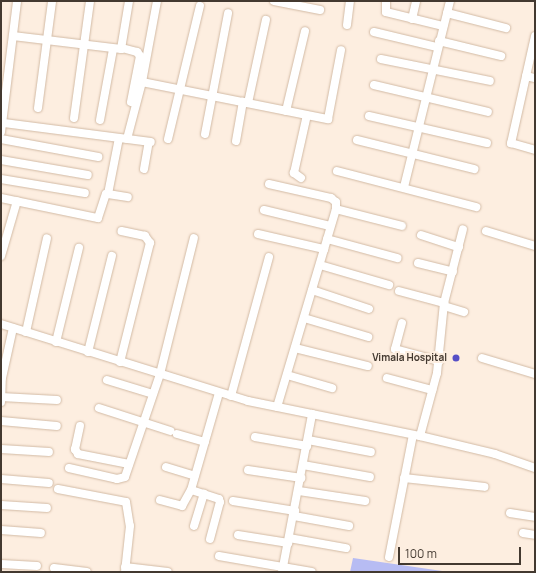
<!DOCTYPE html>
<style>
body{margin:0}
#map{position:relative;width:536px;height:573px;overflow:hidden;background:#fdeee0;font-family:Manrope,sans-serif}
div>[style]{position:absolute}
.water>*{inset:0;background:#b7bcf3}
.roads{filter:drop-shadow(0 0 1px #d2baa4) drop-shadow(0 0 1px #d2baa4)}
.minor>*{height:8px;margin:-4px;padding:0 4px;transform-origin:4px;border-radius:4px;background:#fff}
.dots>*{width:11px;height:11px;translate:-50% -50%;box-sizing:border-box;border:2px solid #fdeee0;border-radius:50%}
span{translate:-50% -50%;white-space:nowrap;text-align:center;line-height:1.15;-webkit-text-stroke:4px #fdeee0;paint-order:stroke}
.poi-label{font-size:10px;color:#433930;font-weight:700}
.right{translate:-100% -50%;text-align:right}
.frame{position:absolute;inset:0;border:2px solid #433930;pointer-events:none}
.scale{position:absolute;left:398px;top:547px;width:123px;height:18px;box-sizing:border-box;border:2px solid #433930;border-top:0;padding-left:5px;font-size:12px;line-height:14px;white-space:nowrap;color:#433930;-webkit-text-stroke:3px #fdeee0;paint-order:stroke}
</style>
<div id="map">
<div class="water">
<div style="clip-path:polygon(353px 558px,449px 572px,350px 572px)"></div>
</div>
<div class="roads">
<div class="minor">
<div style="left:274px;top:1px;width:47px;rotate:11.1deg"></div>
<div style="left:386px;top:1px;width:11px;rotate:90deg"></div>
<div style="left:386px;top:12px;width:59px;rotate:13.8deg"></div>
<div style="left:447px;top:13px;width:61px;rotate:14.3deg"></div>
<div style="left:412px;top:19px;width:18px;rotate:-77deg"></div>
<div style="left:347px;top:25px;width:24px;rotate:-83deg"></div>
<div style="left:374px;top:32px;width:65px;rotate:13.4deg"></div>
<div style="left:13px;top:36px;width:109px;rotate:6.9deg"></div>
<div style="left:121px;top:49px;width:49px;rotate:-80.5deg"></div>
<div style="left:535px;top:36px;width:110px;rotate:102.6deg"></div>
<div style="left:511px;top:143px;width:25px;rotate:16deg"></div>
<div style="left:439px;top:41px;width:64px;rotate:13.6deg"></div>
<div style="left:122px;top:48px;width:16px;rotate:15deg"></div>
<div style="left:137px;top:52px;width:5px;rotate:53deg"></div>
<div style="left:140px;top:56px;width:47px;rotate:101.1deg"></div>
<div style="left:381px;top:59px;width:111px;rotate:11.4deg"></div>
<div style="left:526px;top:76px;width:9px;rotate:13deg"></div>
<div style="left:142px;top:82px;width:190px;rotate:11.3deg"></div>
<div style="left:328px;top:119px;width:70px;rotate:-79.3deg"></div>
<div style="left:374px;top:85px;width:117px;rotate:13.3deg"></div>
<div style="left:248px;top:103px;width:85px;rotate:-77.8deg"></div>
<div style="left:38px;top:108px;width:108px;rotate:-82.5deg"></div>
<div style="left:286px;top:111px;width:82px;rotate:-76.6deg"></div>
<div style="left:369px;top:116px;width:121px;rotate:12.9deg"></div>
<div style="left:74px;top:118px;width:118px;rotate:-82.2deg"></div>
<div style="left:100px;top:120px;width:72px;rotate:-79.6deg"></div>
<div style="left:4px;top:123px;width:148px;rotate:7.4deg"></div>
<div style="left:1px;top:132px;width:132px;rotate:-83deg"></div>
<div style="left:205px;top:134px;width:123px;rotate:-79.2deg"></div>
<div style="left:1px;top:139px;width:99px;rotate:10.5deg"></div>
<div style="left:127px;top:139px;width:59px;rotate:-75.3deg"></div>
<div style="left:142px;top:82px;width:82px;rotate:-79.5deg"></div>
<div style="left:168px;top:139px;width:137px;rotate:-76.5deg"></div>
<div style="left:357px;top:140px;width:121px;rotate:13.9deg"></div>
<div style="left:236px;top:141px;width:40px;rotate:-80deg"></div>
<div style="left:1px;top:160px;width:88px;rotate:9.8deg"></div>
<div style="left:144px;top:169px;width:27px;rotate:-80deg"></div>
<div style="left:337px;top:171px;width:144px;rotate:14.5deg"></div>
<div style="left:301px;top:178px;width:9px;rotate:-144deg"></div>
<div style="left:294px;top:173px;width:59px;rotate:-77.4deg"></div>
<div style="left:1px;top:179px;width:85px;rotate:9.5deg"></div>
<div style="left:269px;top:184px;width:64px;rotate:12.7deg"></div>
<div style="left:331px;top:198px;width:6px;rotate:39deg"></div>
<div style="left:336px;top:202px;width:7px;rotate:90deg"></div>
<div style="left:404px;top:187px;width:192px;rotate:-76.1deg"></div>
<div style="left:108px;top:194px;width:20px;rotate:9deg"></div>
<div style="left:1px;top:198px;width:99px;rotate:11.7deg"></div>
<div style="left:98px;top:218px;width:25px;rotate:-72deg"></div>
<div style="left:106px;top:194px;width:2px"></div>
<div style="left:108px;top:194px;width:57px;rotate:-78.9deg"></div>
<div style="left:264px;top:210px;width:68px;rotate:13.6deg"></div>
<div style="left:486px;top:231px;width:51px;rotate:17deg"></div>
<div style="left:258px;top:234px;width:68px;rotate:12.8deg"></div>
<div style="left:421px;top:235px;width:40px;rotate:18deg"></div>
<div style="left:327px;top:239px;width:73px;rotate:15.2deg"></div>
<div style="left:1px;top:256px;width:57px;rotate:-73.8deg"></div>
<div style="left:418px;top:263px;width:36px;rotate:14deg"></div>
<div style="left:320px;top:265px;width:72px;rotate:16.2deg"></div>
<div style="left:312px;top:290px;width:60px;rotate:18.4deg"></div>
<div style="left:399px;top:291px;width:47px;rotate:14.9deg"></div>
<div style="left:444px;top:306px;width:21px;rotate:17deg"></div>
<div style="left:304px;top:318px;width:67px;rotate:16.5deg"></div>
<div style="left:402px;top:323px;width:27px;rotate:105deg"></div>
<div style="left:395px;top:349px;width:46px;rotate:15.3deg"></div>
<div style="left:1px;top:324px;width:259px;rotate:17.3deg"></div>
<div style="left:248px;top:401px;width:176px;rotate:11.5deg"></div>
<div style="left:420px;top:436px;width:77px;rotate:13.5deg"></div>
<div style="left:495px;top:454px;width:42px;rotate:19.3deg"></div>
<div style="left:26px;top:332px;width:96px;rotate:-77.4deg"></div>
<div style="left:56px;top:342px;width:97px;rotate:-76.3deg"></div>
<div style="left:295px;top:348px;width:75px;rotate:13.9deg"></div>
<div style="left:88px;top:352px;width:99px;rotate:-76deg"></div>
<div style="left:482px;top:358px;width:55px;rotate:16.8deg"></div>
<div style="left:120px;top:362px;width:123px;rotate:-75.9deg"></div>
<div style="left:150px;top:243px;width:9px;rotate:-126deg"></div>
<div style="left:145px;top:236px;width:24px;rotate:-168deg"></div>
<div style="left:287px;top:375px;width:47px;rotate:16.1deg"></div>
<div style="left:387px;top:378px;width:47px;rotate:14.9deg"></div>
<div style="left:107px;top:380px;width:48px;rotate:16.9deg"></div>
<div style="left:231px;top:396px;width:144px;rotate:-74.7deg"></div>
<div style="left:1px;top:397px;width:56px;rotate:3.1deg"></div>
<div style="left:1px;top:402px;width:24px;rotate:-88deg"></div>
<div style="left:2px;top:378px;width:51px;rotate:-77.6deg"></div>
<div style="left:277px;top:407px;width:207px;rotate:-73.4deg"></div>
<div style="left:336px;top:209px;width:68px;rotate:14.4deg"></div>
<div style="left:99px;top:408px;width:75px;rotate:17.9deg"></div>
<div style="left:1px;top:421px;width:56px;rotate:5.1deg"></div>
<div style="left:80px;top:426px;width:24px;rotate:102deg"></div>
<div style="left:75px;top:449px;width:6px;rotate:59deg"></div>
<div style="left:78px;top:454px;width:52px;rotate:11.1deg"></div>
<div style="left:177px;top:434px;width:29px;rotate:16deg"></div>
<div style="left:420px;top:436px;width:65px;rotate:-74.9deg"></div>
<div style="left:437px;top:373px;width:70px;rotate:-84.3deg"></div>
<div style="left:444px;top:303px;width:76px;rotate:-75.6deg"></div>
<div style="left:255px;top:437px;width:53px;rotate:9.8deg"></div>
<div style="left:308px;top:440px;width:64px;rotate:10.8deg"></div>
<div style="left:1px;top:449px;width:48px;rotate:3.6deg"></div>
<div style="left:303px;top:465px;width:68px;rotate:10.2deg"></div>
<div style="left:166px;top:467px;width:30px;rotate:17deg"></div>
<div style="left:69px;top:468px;width:49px;rotate:12.9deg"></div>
<div style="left:117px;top:479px;width:8px;rotate:-14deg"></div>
<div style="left:125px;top:477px;width:109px;rotate:-71.2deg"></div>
<div style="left:160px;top:374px;width:140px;rotate:-76deg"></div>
<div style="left:248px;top:470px;width:54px;rotate:8.6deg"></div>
<div style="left:404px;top:478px;width:81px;rotate:6.3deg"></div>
<div style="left:1px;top:479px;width:48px;rotate:4.8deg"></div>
<div style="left:58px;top:489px;width:69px;rotate:10.8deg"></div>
<div style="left:126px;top:502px;width:24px;rotate:81deg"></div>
<div style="left:130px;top:526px;width:46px;rotate:96.2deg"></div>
<div style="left:299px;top:491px;width:67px;rotate:8.6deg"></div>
<div style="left:160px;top:500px;width:23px;rotate:15deg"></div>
<div style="left:182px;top:506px;width:18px;rotate:-61deg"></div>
<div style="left:233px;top:501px;width:63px;rotate:9.2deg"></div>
<div style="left:1px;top:505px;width:46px;rotate:3.7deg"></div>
<div style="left:510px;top:513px;width:25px;rotate:9deg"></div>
<div style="left:294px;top:516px;width:56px;rotate:10.3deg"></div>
<div style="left:194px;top:526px;width:34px;rotate:-73deg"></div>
<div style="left:1px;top:530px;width:40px;rotate:4.3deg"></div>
<div style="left:523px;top:533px;width:12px;rotate:9deg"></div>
<div style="left:238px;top:535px;width:51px;rotate:9.1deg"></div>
<div style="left:289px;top:538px;width:58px;rotate:10deg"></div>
<div style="left:210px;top:539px;width:38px;rotate:-75deg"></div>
<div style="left:220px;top:502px;width:3px;rotate:-108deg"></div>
<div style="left:219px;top:499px;width:29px;rotate:-162deg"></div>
<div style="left:191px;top:490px;width:101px;rotate:-73.9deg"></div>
<div style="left:219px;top:556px;width:94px;rotate:9.8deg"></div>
<div style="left:389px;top:557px;width:124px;rotate:-78.9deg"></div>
<div style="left:1px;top:564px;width:36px;rotate:3deg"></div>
<div style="left:125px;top:567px;width:43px;rotate:6.6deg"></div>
<div style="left:54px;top:568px;width:33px;rotate:7deg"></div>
<div style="left:282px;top:572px;width:161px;rotate:-79.2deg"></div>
</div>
</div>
<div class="dots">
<div style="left:456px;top:358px;background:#564fc6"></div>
</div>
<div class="poi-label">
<span class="right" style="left:447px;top:358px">Vimala Hospital</span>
</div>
<div class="frame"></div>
<div class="scale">100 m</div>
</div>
